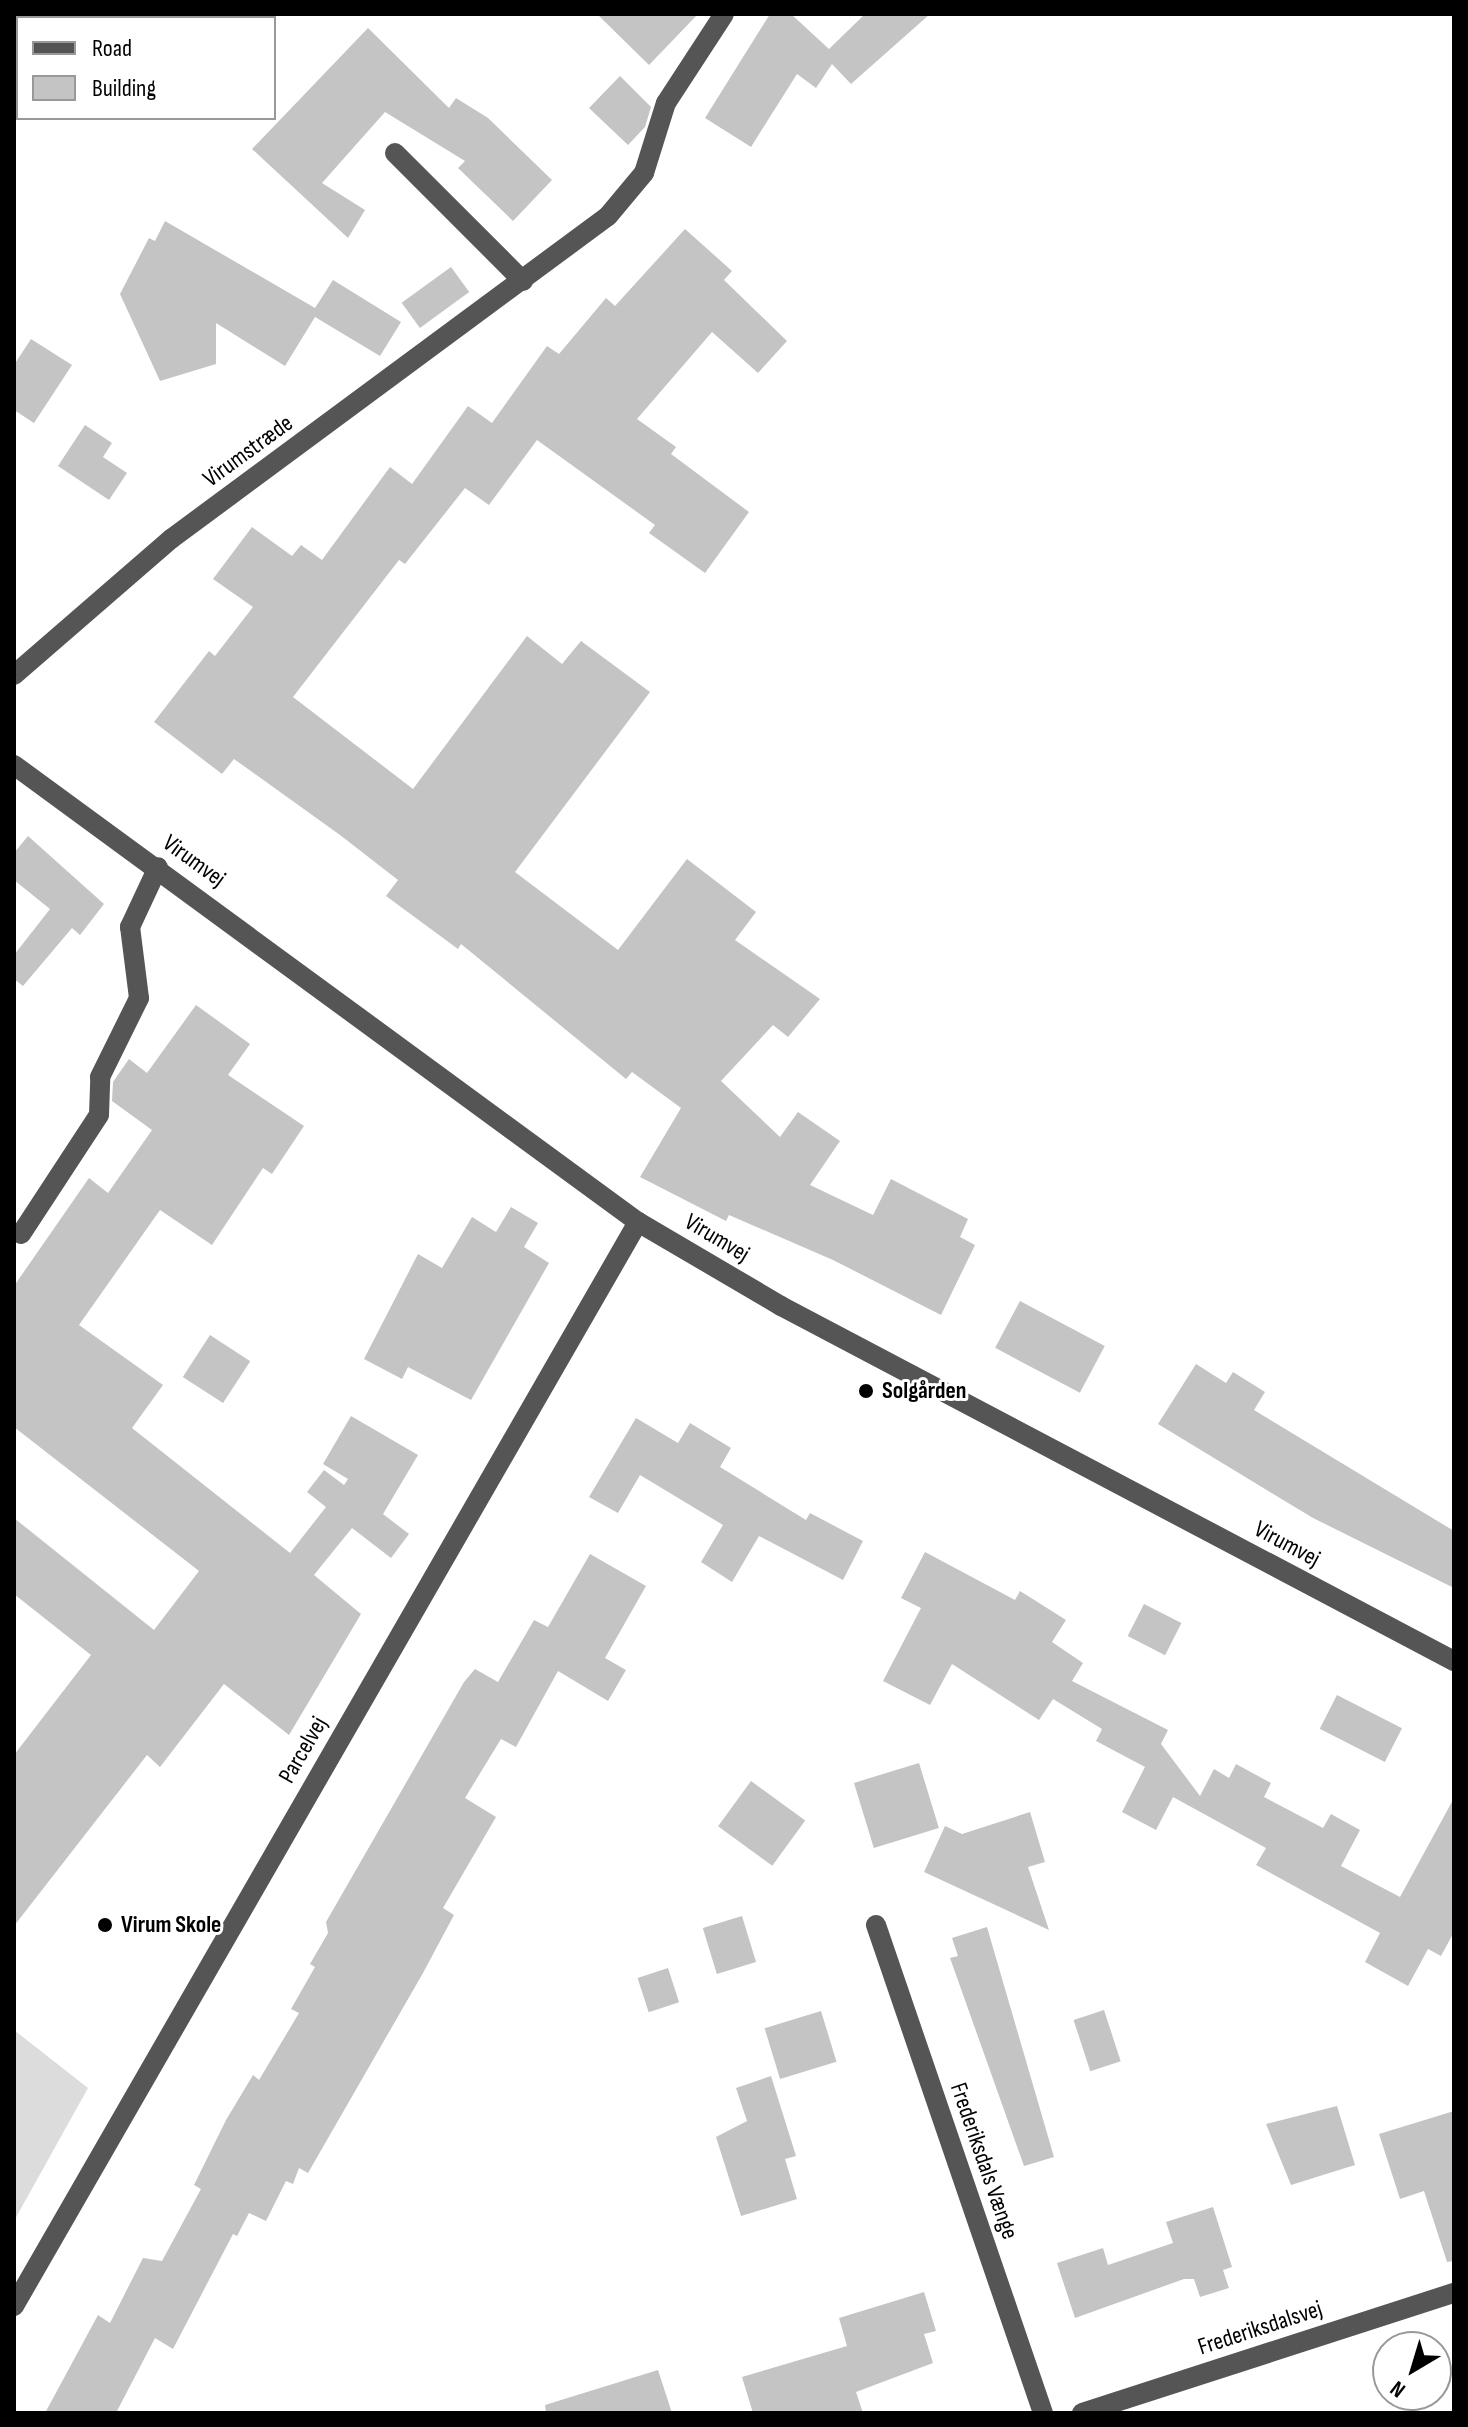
<!DOCTYPE html>
<meta charset="utf-8">
<style>
body{margin:0}
#map{position:relative;width:1468px;height:2427px;overflow:hidden;background:#fff;font-family:"Sofia Sans Condensed",sans-serif}
div>[style]{position:absolute}
.green>*{inset:0;background:#dcdcdc}
.building>*{inset:0;background:#c4c4c4;transform-origin:0 0}
.minor>*{height:20px;margin:-10px;padding:0 10px;transform-origin:10px;border-radius:10px;background:#555}
.dots>*{width:22px;height:22px;translate:-50% -50%;box-sizing:border-box;border:4px solid #fff;border-radius:50%}
span{translate:-50% -50%;white-space:nowrap;text-align:center;line-height:1.15;-webkit-text-stroke:6px #fff;paint-order:stroke}
.street-label{font-size:24px;color:#000}
.poi-label{font-size:24px;color:#000;font-weight:700}
.left{translate:0 -50%;text-align:left}
.frame{position:absolute;inset:0;border:16px solid #000;pointer-events:none}
.legend{position:absolute;left:16px;top:16px;width:260px;height:104px;box-sizing:border-box;background:#fff;border:2px solid #999;margin:0;padding:10px 14px;list-style:none;font-size:24px;color:#000}
.legend li{display:flex;align-items:center;gap:16px;height:40px}
.legend b{width:40px;border:2px solid #999}
.north{position:absolute;left:1372px;top:2331px;width:80px;height:80px;box-sizing:border-box;background:#fff;border:2px solid #999;border-radius:50%;rotate:218deg;font-size:22px;font-weight:700;line-height:32px;text-align:center;color:#000}
.north::after{content:'';display:block;margin:auto;width:28px;height:36px;background:#000;clip-path:polygon(50% 0,100% 100%,50% 72%,0 100%)}
</style>
<div id="map">
<div class="green">
<div style="clip-path:polygon(14px 2030px,88px 2088px,14px 2221px)"></div>
</div>
<div class="building">
<div style="clip-path:polygon(597px 14px,698px 14px,649px 65px)"></div>
<div style="clip-path:polygon(770px 14px,791px 14px,829px 49px,865px 14px,930px 14px,851px 84px,832px 64px,816px 88px,797px 74px,751px 147px,705px 118px)"></div>
<div style="clip-path:polygon(368px 28px,449px 108px,456px 98px,488px 118px,552px 180px,513px 221px,458px 168px,465px 161px,385px 112px,322px 183px,365px 210px,348px 238px,252px 149px)"></div>
<div style="clip-path:polygon(620px 76px,651px 107px,645px 127px,628px 145px,589px 108px)"></div>
<div style="clip-path:polygon(165px 221px,315px 308px,333px 280px,401px 322px,380px 356px,315px 317px,285px 366px,216px 323px,216px 364px,160px 381px,120px 294px,149px 238px,155px 241px)"></div>
<div style="clip-path:polygon(685px 229px,732px 271px,724px 280px,787px 341px,758px 373px,712px 332px,637px 419px,676px 447px,671px 454px,749px 512px,705px 573px,649px 533px,655px 525px,537px 440px,489px 505px,465px 488px,405px 564px,399px 560px,293px 697px,413px 789px,527px 636px,562px 664px,581px 641px,650px 692px,515px 872px,618px 950px,687px 859px,756px 912px,735px 940px,820px 999px,788px 1037px,773px 1025px,721px 1081px,780px 1137px,798px 1112px,840px 1141px,810px 1185px,873px 1215px,891px 1179px,968px 1219px,960px 1237px,975px 1245px,941px 1315px,833px 1260px,729px 1215px,726px 1221px,640px 1177px,681px 1108px,632px 1072px,626px 1079px,461px 944px,458px 949px,386px 896px,398px 880px,340px 835px,234px 759px,222px 774px,154px 722px,209px 651px,215px 656px,253px 607px,213px 579px,252px 527px,292px 556px,301px 545px,322px 560px,390px 467px,412px 484px,468px 406px,492px 423px,547px 346px,559px 354px,606px 298px,615px 306px)"></div>
<div style="left:451px;top:267px;width:31px;height:61px;rotate:54deg"></div>
<div style="clip-path:polygon(31px 339px,72px 365px,34px 423px,14px 410px,14px 365px)"></div>
<div style="clip-path:polygon(85px 425px,112px 443px,103px 457px,127px 473px,109px 500px,58px 466px)"></div>
<div style="clip-path:polygon(28px 836px,104px 904px,80px 935px,72px 928px,23px 986px,14px 979px,14px 955px,50px 909px,14px 880px,14px 853px)"></div>
<div style="clip-path:polygon(196px 1005px,250px 1044px,228px 1075px,304px 1126px,272px 1174px,263px 1168px,212px 1245px,160px 1210px,79px 1325px,163px 1385px,132px 1428px,290px 1553px,326px 1507px,307px 1492px,324px 1470px,344px 1485px,348px 1479px,323px 1464px,351px 1416px,418px 1455px,383px 1514px,409px 1534px,391px 1558px,352px 1528px,314px 1575px,361px 1614px,289px 1735px,224px 1684px,160px 1767px,147px 1755px,14px 1926px,14px 1755px,91px 1655px,14px 1594px,14px 1518px,154px 1630px,199px 1571px,14px 1427px,14px 1286px,89px 1178px,108px 1193px,152px 1130px,112px 1101px,113px 1082px,129px 1059px,147px 1073px)"></div>
<div style="clip-path:polygon(511px 1207px,538px 1223px,524px 1247px,549px 1263px,471px 1400px,408px 1367px,402px 1379px,364px 1359px,418px 1254px,442px 1268px,472px 1217px,496px 1232px)"></div>
<div style="left:1020px;top:1301px;width:96px;height:53px;rotate:28deg"></div>
<div style="left:210px;top:1335px;width:48px;height:50px;rotate:33deg"></div>
<div style="clip-path:polygon(1196px 1364px,1226px 1383px,1233px 1372px,1265px 1392px,1254px 1410px,1454px 1531px,1454px 1588px,1313px 1518px,1158px 1424px)"></div>
<div style="clip-path:polygon(636px 1418px,678px 1443px,690px 1423px,731px 1448px,720px 1467px,806px 1520px,810px 1513px,863px 1541px,843px 1580px,759px 1536px,732px 1582px,701px 1562px,723px 1525px,640px 1475px,618px 1513px,589px 1497px)"></div>
<div style="clip-path:polygon(925px 1552px,1015px 1600px,1020px 1591px,1066px 1620px,1052px 1642px,1083px 1663px,1072px 1681px,1168px 1730px,1161px 1744px,1200px 1796px,1214px 1769px,1229px 1778px,1236px 1764px,1271px 1783px,1264px 1797px,1323px 1828px,1331px 1814px,1360px 1830px,1341px 1866px,1400px 1897px,1454px 1798px,1454px 1932px,1441px 1956px,1428px 1949px,1408px 1986px,1365px 1962px,1380px 1933px,1256px 1865px,1266px 1848px,1173px 1797px,1156px 1830px,1122px 1812px,1145px 1767px,1096px 1741px,1102px 1729px,1053px 1699px,1039px 1720px,952px 1664px,930px 1705px,883px 1681px,921px 1608px,901px 1598px)"></div>
<div style="clip-path:polygon(590px 1554px,646px 1586px,605px 1658px,626px 1670px,608px 1701px,558px 1671px,516px 1747px,501px 1739px,465px 1798px,496px 1817px,443px 1908px,454px 1915px,423px 1973px,308px 2173px,299px 2168px,293px 2184px,286px 2181px,266px 2221px,249px 2213px,237px 2236px,233px 2234px,173px 2349px,155px 2338px,116px 2413px,45px 2413px,98px 2315px,110px 2323px,143px 2258px,162px 2261px,201px 2189px,194px 2185px,226px 2120px,253px 2075px,259px 2080px,299px 2013px,291px 2009px,315px 1967px,310px 1964px,328px 1933px,326px 1922px,464px 1682px,475px 1669px,498px 1682px,534px 1620px,548px 1627px)"></div>
<div style="left:1144px;top:1604px;width:42px;height:36px;rotate:27deg"></div>
<div style="left:1337px;top:1695px;width:73px;height:38px;rotate:27deg"></div>
<div style="left:919px;top:1763px;width:68px;height:68px;rotate:73deg"></div>
<div style="left:751px;top:1781px;width:67px;height:56px;rotate:36deg"></div>
<div style="clip-path:polygon(1030px 1812px,1045px 1862px,1028px 1867px,1049px 1930px,924px 1872px,945px 1826px,962px 1834px)"></div>
<div style="left:742px;top:1916px;width:48px;height:41px;rotate:73deg"></div>
<div style="clip-path:polygon(987px 1927px,1054px 2157px,1024px 2166px,950px 1958px,958px 1956px,952px 1938px)"></div>
<div style="left:668px;top:1968px;width:36px;height:32px;rotate:72deg"></div>
<div style="left:1104px;top:2010px;width:54px;height:32px;rotate:72deg"></div>
<div style="left:821px;top:2011px;width:53px;height:59px;rotate:73deg"></div>
<div style="clip-path:polygon(771px 2076px,796px 2156px,785px 2159px,797px 2199px,741px 2216px,716px 2137px,747px 2121px,736px 2088px)"></div>
<div style="clip-path:polygon(1337px 2106px,1355px 2165px,1291px 2185px,1266px 2124px)"></div>
<div style="clip-path:polygon(1454px 2111px,1454px 2261px,1447px 2262px,1424px 2191px,1400px 2199px,1379px 2134px)"></div>
<div style="clip-path:polygon(1213px 2207px,1232px 2267px,1223px 2270px,1229px 2288px,1200px 2297px,1194px 2279px,1184px 2279px,1075px 2318px,1057px 2263px,1103px 2248px,1108px 2265px,1173px 2243px,1166px 2222px)"></div>
<div style="clip-path:polygon(924px 2292px,936px 2331px,924px 2334px,933px 2363px,856px 2392px,863px 2413px,753px 2413px,742px 2377px,847px 2346px,839px 2318px)"></div>
<div style="clip-path:polygon(658px 2370px,672px 2413px,546px 2413px,545px 2405px)"></div>
</div>
<div class="minor">
<div style="left:395px;top:153px;width:181px;rotate:45deg"></div>
<div style="left:14px;top:675px;width:208px;rotate:-40.9deg"></div>
<div style="left:171px;top:539px;width:543px;rotate:-36.47deg"></div>
<div style="left:608px;top:216px;width:56px;rotate:-50.1deg"></div>
<div style="left:644px;top:173px;width:73px;rotate:-72.6deg"></div>
<div style="left:666px;top:103px;width:106px;rotate:-56.9deg"></div>
<div style="left:14px;top:765px;width:773px;rotate:36.22deg"></div>
<div style="left:638px;top:1222px;width:166px;rotate:30.4deg"></div>
<div style="left:781px;top:1306px;width:761px;rotate:27.81deg"></div>
<div style="left:21px;top:1234px;width:142px;rotate:-56.8deg"></div>
<div style="left:99px;top:1115px;width:38px;rotate:-88deg"></div>
<div style="left:100px;top:1077px;width:88px;rotate:-63.7deg"></div>
<div style="left:139px;top:998px;width:72px;rotate:-97.2deg"></div>
<div style="left:130px;top:927px;width:66px;rotate:-65deg"></div>
<div style="left:876px;top:1925px;width:516px;rotate:71.11deg"></div>
<div style="left:14px;top:2306px;width:1251px;rotate:-60.07deg"></div>
<div style="left:1082px;top:2413px;width:391px;rotate:-17.9deg"></div>
</div>
<div class="dots">
<div style="left:866px;top:1391px;background:#000"></div>
<div style="left:105px;top:1925px;background:#000"></div>
</div>
<div class="street-label">
<span style="left:248px;top:451px;rotate:-36deg">Virumstræde</span>
<span style="left:194px;top:861px;rotate:36deg">Virumvej</span>
<span style="left:717px;top:1238px;rotate:31deg">Virumvej</span>
<span style="left:1287px;top:1544px;rotate:28deg">Virumvej</span>
<span style="left:303px;top:1750px;rotate:-60deg">Parcelvej</span>
<span style="left:984px;top:2161px;rotate:71deg">Frederiksdals Vænge</span>
<span style="left:1260px;top:2328px;rotate:-18deg">Frederiksdalsvej</span>
</div>
<div class="poi-label">
<span class="left" style="left:882px;top:1391px">Solgården</span>
<span class="left" style="left:121px;top:1925px">Virum Skole</span>
</div>
<div class="frame"></div>
<ul class="legend">
<li><b style="height:10px;background:#555"></b>Road</li>
<li><b style="height:22px;background:#c4c4c4"></b>Building</li>
</ul>
<div class="north">N</div>
</div>
